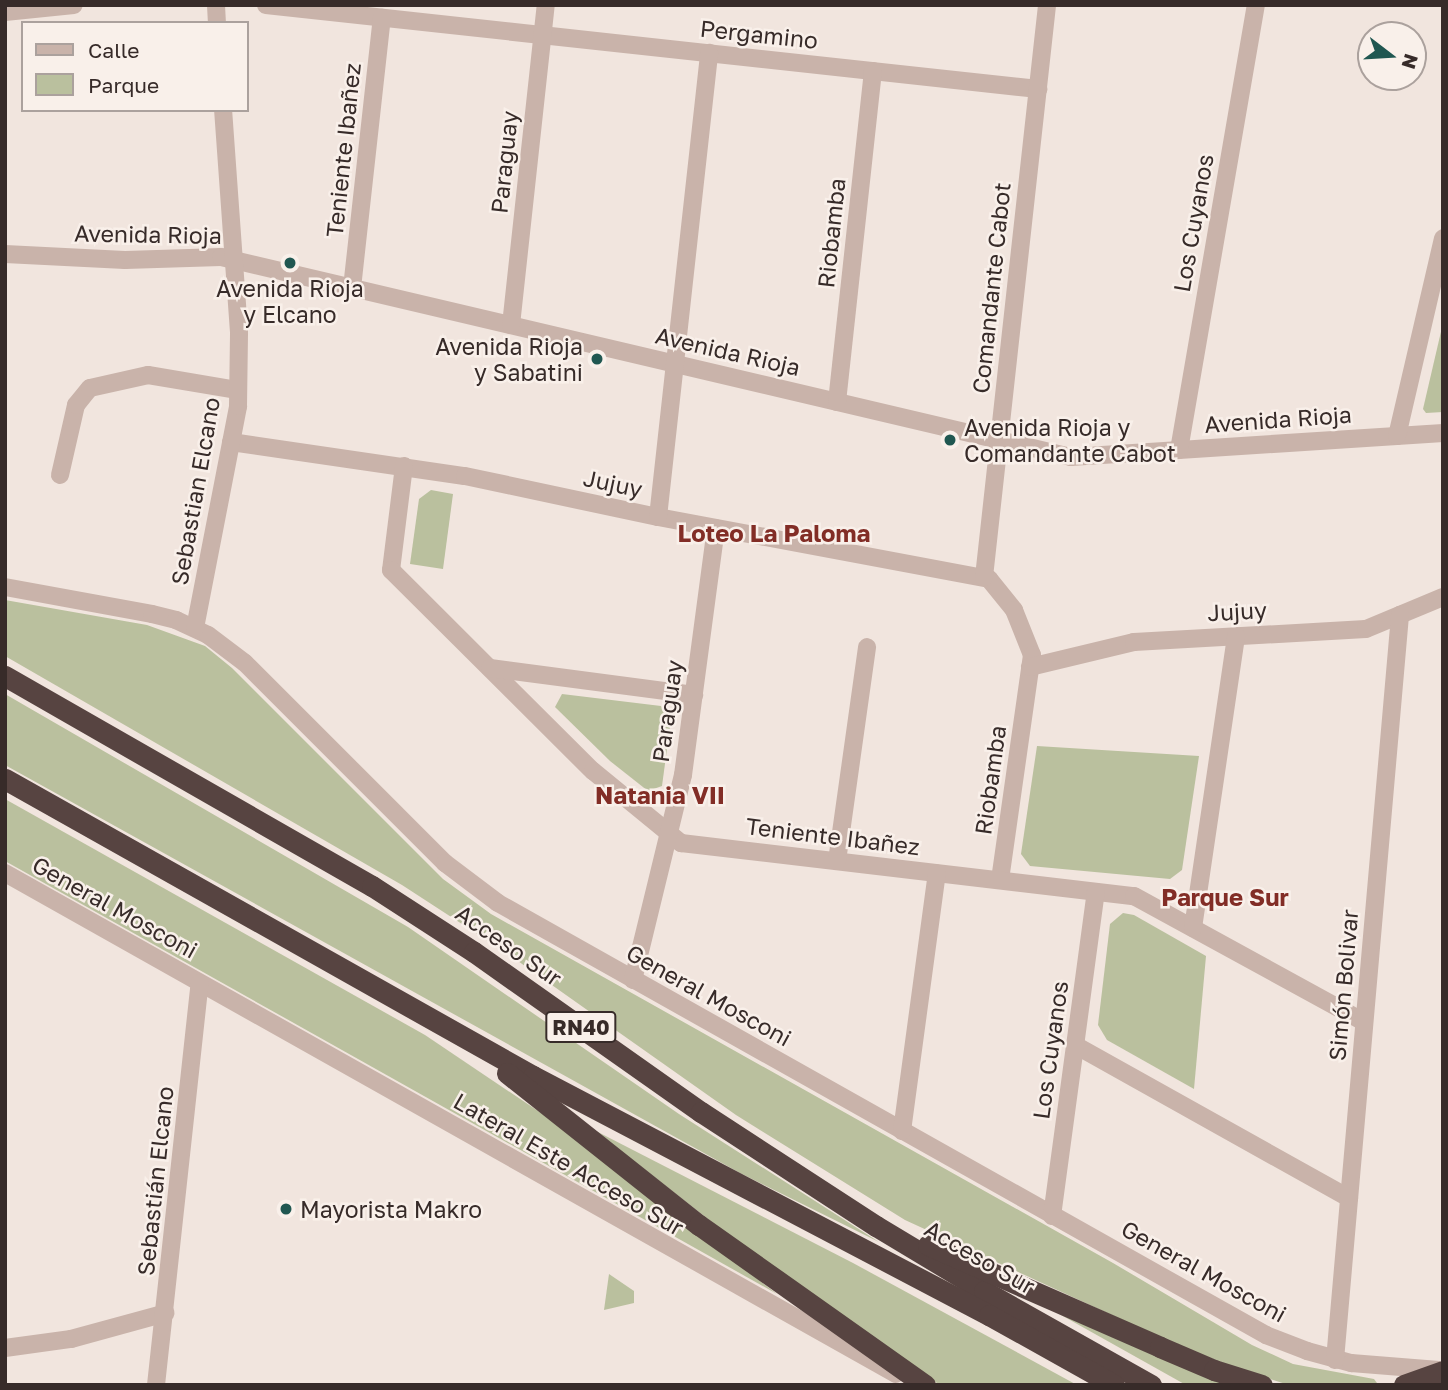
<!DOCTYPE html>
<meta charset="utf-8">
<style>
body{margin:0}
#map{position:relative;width:1448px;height:1390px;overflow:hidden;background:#f1e5de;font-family:"Golos Text",sans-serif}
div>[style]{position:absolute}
.green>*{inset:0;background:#bac09e}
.minor>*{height:18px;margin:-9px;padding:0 9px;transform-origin:9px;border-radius:9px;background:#c9b3aa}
.highway>*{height:21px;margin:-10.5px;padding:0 10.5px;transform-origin:10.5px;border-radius:10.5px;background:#574441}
.dots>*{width:19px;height:19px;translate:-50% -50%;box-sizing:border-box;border:4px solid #f9f0ea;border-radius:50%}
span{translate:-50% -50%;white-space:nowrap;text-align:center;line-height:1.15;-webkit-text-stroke:5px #f9f0ea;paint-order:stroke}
.shield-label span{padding:2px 5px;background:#f9f0ea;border:2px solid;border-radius:5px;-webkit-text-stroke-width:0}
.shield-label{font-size:21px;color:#372b29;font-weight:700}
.street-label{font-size:23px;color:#372b29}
.poi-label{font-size:23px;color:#372b29}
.right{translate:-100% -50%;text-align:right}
.left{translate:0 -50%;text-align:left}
.neighbourhood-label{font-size:24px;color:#822d26;font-weight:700}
.frame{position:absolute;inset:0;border:7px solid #372b29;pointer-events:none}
.legend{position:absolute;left:21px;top:21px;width:228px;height:91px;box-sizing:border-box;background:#f9f0ea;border:2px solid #aba19d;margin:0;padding:9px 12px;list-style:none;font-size:21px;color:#372b29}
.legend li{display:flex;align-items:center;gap:14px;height:35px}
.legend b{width:35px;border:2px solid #aba19d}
.north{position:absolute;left:1357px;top:21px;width:70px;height:70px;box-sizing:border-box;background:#f9f0ea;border:2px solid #aba19d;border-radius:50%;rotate:107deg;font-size:19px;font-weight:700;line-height:28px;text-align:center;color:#372b29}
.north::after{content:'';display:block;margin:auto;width:24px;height:32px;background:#205751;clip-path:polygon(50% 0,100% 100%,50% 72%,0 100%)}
</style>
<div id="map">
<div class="green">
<div style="clip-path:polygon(1443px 323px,1443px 412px,1426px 413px,1423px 409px)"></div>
<div style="clip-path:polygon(431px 490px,453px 494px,443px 569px,410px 564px,419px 499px)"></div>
<div style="clip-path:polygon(5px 600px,147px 625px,205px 646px,232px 668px,443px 879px,491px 914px,1113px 1263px,1252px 1345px,1293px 1364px,1374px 1379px,1377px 1383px,1289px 1385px,1239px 1369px,1177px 1345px,905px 1220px,736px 1115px,505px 952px,402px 885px,5px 656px)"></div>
<div style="clip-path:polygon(5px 694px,408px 927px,679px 1114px,879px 1242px,740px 1173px,5px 765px)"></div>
<div style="clip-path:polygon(562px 694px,661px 706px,671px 719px,662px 786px,648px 791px,610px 761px,555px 707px)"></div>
<div style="clip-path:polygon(1037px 746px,1199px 756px,1182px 870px,1170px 879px,1030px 866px,1021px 854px)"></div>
<div style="clip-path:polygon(5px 799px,425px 1035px,547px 1117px,777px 1294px,5px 861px)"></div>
<div style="clip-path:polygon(1123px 913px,1134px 915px,1206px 956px,1194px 1089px,1107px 1040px,1098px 1025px,1110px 924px)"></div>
<div style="clip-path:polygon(594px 1130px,853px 1263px,1077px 1385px,940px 1385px,818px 1305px)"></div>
<div style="clip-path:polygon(609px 1274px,634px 1291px,634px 1303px,604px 1310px)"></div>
<div style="clip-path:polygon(1045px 1306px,1237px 1385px,1186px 1385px)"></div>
</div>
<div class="minor">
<div style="left:216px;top:5px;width:18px;rotate:87deg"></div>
<div style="left:266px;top:5px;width:777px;rotate:6.21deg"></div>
<div style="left:5px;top:12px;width:69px;rotate:-5.8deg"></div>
<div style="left:5px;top:254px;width:120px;rotate:2.9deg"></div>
<div style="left:125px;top:260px;width:96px;rotate:-1.8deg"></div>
<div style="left:221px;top:257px;width:873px;rotate:13.24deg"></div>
<div style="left:1071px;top:457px;width:373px;rotate:-3.7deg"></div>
<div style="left:352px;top:288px;width:272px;rotate:-83.7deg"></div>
<div style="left:511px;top:325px;width:322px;rotate:-83.8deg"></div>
<div style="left:837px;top:402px;width:333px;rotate:-83.8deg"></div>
<div style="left:1397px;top:436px;width:203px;rotate:-76.9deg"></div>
<div style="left:231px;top:442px;width:236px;rotate:8.3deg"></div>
<div style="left:465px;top:476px;width:197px;rotate:12deg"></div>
<div style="left:658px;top:517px;width:337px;rotate:10.6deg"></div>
<div style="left:989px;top:579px;width:40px;rotate:51deg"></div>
<div style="left:1014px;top:610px;width:48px;rotate:68.2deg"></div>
<div style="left:1032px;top:655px;width:227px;rotate:98.1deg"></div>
<div style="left:1179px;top:450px;width:452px;rotate:-80.2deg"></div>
<div style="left:404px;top:466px;width:105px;rotate:97.1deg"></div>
<div style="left:391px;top:570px;width:285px;rotate:44.9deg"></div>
<div style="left:593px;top:771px;width:114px;rotate:39.3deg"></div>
<div style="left:681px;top:843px;width:456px;rotate:6.7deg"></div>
<div style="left:1134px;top:896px;width:262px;rotate:28.7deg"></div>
<div style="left:60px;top:475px;width:72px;rotate:-77.1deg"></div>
<div style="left:76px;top:405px;width:22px;rotate:-51deg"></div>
<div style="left:90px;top:388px;width:59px;rotate:-12.6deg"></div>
<div style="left:148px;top:375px;width:91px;rotate:9.5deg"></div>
<div style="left:658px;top:517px;width:467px;rotate:-83.7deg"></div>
<div style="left:984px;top:577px;width:575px;rotate:-83.71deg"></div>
<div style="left:5px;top:587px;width:149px;rotate:10.4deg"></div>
<div style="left:152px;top:614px;width:25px;rotate:14deg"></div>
<div style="left:176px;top:620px;width:35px;rotate:25deg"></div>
<div style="left:208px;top:635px;width:46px;rotate:37.1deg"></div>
<div style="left:245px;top:663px;width:283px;rotate:45deg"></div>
<div style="left:445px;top:863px;width:66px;rotate:37deg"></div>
<div style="left:498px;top:903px;width:881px;rotate:29.36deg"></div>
<div style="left:1266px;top:1335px;width:44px;rotate:21.3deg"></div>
<div style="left:1307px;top:1351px;width:46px;rotate:15.3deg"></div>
<div style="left:1351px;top:1363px;width:88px;rotate:4.5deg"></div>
<div style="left:195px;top:628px;width:226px;rotate:-79deg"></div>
<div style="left:238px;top:406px;width:74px;rotate:-89.2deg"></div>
<div style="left:239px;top:332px;width:223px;rotate:-94.1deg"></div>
<div style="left:1030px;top:667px;width:107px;rotate:-13.5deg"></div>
<div style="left:1134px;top:642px;width:232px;rotate:-3.2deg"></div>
<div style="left:1366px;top:629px;width:83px;rotate:-22.6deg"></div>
<div style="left:490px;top:668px;width:206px;rotate:7.5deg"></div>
<div style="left:837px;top:861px;width:216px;rotate:-82deg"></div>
<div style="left:5px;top:873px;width:1022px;rotate:29.35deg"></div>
<div style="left:1193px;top:928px;width:295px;rotate:-81.6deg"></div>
<div style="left:633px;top:980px;width:211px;rotate:-76.3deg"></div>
<div style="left:683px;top:775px;width:249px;rotate:-82.4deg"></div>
<div style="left:1075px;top:1045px;width:314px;rotate:29.2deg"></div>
<div style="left:902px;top:1131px;width:260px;rotate:-82.3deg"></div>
<div style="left:1052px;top:1216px;width:327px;rotate:-82.3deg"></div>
<div style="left:5px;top:1348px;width:67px;rotate:-7.8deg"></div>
<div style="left:71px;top:1339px;width:98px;rotate:-15.3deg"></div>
<div style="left:1335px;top:1360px;width:748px;rotate:-85.01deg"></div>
<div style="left:156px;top:1385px;width:404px;rotate:-83.8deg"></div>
</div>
<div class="highway">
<div style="left:5px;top:676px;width:423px;rotate:29.8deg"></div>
<div style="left:372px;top:886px;width:121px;rotate:32.9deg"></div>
<div style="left:474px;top:952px;width:278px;rotate:35.2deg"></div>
<div style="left:701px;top:1112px;width:209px;rotate:33.1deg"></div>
<div style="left:876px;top:1226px;width:126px;rotate:31deg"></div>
<div style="left:984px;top:1291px;width:192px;rotate:29.4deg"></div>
<div style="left:5px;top:779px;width:606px;rotate:29.36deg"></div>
<div style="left:533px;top:1076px;width:515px;rotate:27.66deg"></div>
<div style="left:989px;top:1315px;width:143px;rotate:29.2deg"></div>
<div style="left:507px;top:1073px;width:245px;rotate:38.4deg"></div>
<div style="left:699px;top:1225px;width:277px;rotate:35.3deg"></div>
<div style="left:928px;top:1245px;width:253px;rotate:23.7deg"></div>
<div style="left:1160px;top:1347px;width:59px;rotate:23.1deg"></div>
<div style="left:1214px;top:1370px;width:50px;rotate:17.4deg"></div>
<div style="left:1404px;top:1385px;width:41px;rotate:-19.7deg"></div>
</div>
<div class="dots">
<div style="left:290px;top:263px;background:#205751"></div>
<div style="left:597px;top:359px;background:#205751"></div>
<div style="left:950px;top:440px;background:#205751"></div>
<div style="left:286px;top:1209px;background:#205751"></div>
</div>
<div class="shield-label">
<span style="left:581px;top:1027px">RN40</span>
</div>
<div class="street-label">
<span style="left:759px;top:34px;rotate:6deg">Pergamino</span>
<span style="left:343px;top:150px;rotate:-84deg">Teniente Ibañez</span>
<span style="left:504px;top:162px;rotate:-84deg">Paraguay</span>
<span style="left:1193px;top:223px;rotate:-80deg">Los Cuyanos</span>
<span style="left:831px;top:233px;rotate:-84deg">Riobamba</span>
<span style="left:148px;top:234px;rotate:1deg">Avenida Rioja</span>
<span style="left:991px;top:288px;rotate:-84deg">Comandante Cabot</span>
<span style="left:728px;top:351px;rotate:13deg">Avenida Rioja</span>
<span style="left:1278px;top:419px;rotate:-4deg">Avenida Rioja</span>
<span style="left:613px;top:483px;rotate:12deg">Jujuy</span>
<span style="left:195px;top:491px;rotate:-80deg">Sebastian Elcano</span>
<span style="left:1237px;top:611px;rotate:-3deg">Jujuy</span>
<span style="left:667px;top:711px;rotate:-82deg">Paraguay</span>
<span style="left:990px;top:780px;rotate:-82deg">Riobamba</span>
<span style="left:833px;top:836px;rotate:7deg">Teniente Ibañez</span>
<span style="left:115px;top:907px;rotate:29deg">General Mosconi</span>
<span style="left:509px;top:945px;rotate:35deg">Acceso Sur</span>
<span style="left:1343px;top:985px;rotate:-85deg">Simón Bolivar</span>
<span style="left:709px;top:995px;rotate:29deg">General Mosconi</span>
<span style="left:1050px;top:1050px;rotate:-82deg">Los Cuyanos</span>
<span style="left:569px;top:1164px;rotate:30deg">Lateral Este Acceso Sur</span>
<span style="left:155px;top:1181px;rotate:-84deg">Sebastián Elcano</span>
<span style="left:980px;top:1257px;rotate:30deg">Acceso Sur</span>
<span style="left:1204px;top:1271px;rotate:29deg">General Mosconi</span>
</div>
<div class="poi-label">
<span style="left:290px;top:301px">Avenida Rioja<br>y Elcano</span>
<span class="right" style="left:583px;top:359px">Avenida Rioja<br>y Sabatini</span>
<span class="left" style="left:964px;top:440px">Avenida Rioja y<br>Comandante Cabot</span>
<span class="left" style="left:300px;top:1209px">Mayorista Makro</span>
</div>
<div class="neighbourhood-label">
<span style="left:774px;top:533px">Loteo La Paloma</span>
<span style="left:660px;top:795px">Natania VII</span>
<span style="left:1225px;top:897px">Parque Sur</span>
</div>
<div class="frame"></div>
<ul class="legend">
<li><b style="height:9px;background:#c9b3aa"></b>Calle</li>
<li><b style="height:19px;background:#bac09e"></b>Parque</li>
</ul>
<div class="north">N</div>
</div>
